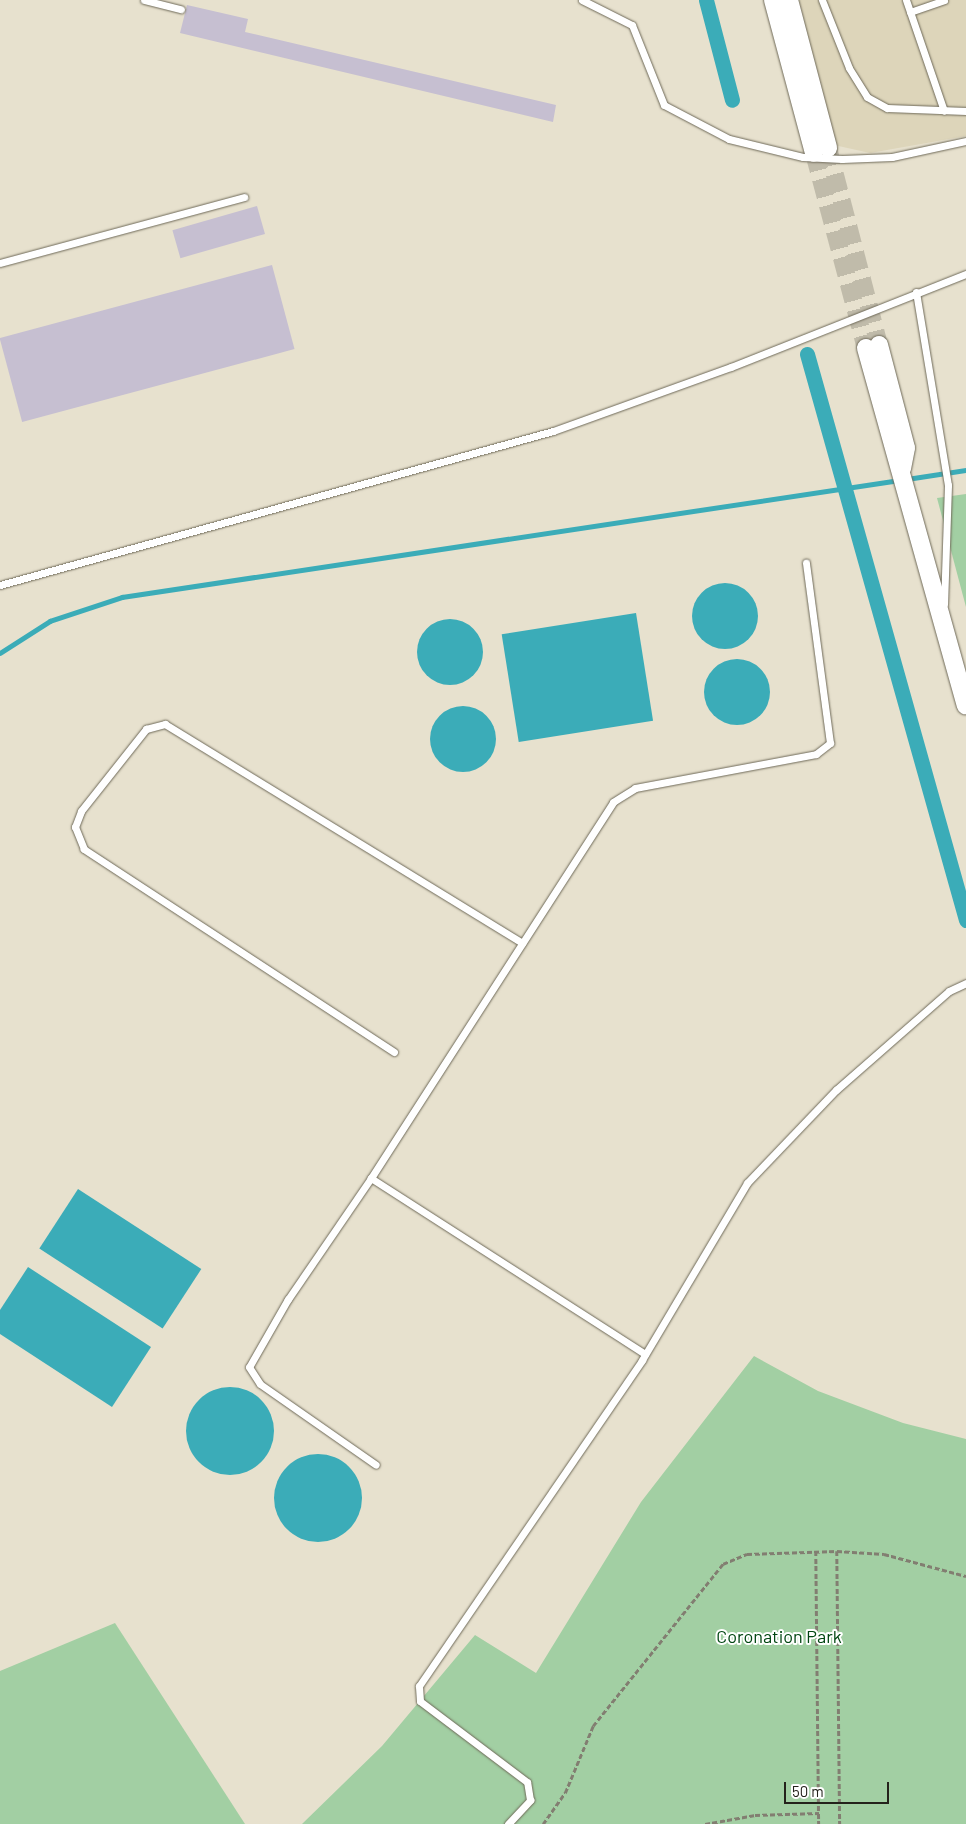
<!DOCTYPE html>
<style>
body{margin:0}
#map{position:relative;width:966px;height:1824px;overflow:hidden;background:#e7e1ce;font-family:Barlow,sans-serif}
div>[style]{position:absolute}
.built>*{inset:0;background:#ddd5ba}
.green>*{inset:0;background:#a2cfa3}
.water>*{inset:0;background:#3bacb8;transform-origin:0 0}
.round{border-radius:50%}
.stream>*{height:4.5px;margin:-2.25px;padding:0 2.25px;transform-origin:2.25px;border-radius:2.25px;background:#3bacb8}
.canal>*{height:15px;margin:-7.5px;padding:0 7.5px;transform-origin:7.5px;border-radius:7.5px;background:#3bacb8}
.building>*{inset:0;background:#c6bfd1;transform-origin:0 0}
.tertiary-tunnel>*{height:18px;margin-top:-9px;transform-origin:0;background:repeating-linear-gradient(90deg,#c0bbaa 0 18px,transparent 0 27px)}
.path>*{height:2.5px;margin-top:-1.25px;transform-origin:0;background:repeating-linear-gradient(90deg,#827e71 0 5px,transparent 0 7.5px)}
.roads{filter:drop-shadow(0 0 1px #6e6958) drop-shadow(0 0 1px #6e6958)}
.service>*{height:7px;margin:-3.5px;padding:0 3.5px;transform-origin:3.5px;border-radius:3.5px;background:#fff}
.tertiary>*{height:18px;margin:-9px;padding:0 9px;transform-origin:9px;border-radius:9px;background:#fff}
span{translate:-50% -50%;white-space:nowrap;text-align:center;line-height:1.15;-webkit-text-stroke:4px #fff;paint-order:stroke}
.park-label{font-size:18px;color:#014611}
.scale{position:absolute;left:784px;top:1782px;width:105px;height:22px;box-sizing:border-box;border:2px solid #24221b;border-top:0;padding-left:6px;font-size:15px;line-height:18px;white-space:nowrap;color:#24221b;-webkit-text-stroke:4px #fff;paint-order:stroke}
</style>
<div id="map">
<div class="built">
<div style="clip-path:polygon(799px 0,966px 0,966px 136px,870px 153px,834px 145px)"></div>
</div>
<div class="green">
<div style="clip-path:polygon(966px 494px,966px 607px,937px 498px)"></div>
<div style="clip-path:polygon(754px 1356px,818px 1391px,903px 1423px,966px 1439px,966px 1824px,302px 1824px,382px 1746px,475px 1635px,536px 1673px,641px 1502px)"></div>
<div style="clip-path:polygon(115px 1623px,245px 1824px,0 1824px,0 1671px)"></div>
</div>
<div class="water">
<div class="round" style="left:692px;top:583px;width:66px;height:66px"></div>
<div style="left:636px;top:613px;width:109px;height:136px;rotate:81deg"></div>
<div class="round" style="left:417px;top:619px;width:66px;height:66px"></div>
<div class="round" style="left:704px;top:659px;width:66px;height:66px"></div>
<div class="round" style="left:430px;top:706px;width:66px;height:66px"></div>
<div style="left:78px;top:1189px;width:147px;height:71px;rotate:33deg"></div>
<div style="clip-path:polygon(28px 1267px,151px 1347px,112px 1407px,0 1334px,0 1310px)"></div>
<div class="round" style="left:186px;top:1387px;width:88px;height:88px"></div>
<div class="round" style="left:274px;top:1454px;width:88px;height:88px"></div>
</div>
<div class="stream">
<div style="left:907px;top:479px;width:60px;rotate:-8.7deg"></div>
<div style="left:0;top:653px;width:59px;rotate:-32.6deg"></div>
<div style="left:50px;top:621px;width:76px;rotate:-18.4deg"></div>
<div style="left:122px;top:597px;width:786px;rotate:-8.56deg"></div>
</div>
<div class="canal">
<div style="left:706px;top:0;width:103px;rotate:75.4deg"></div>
<div style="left:807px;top:354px;width:588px;rotate:74.31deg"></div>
</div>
<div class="building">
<div style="clip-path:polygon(187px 5px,248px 19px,245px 32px,556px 105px,553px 122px,180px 33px)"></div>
<div style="left:257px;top:206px;width:29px;height:88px;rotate:74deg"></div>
<div style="left:272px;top:265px;width:87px;height:282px;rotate:75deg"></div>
</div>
<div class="tertiary-tunnel">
<div style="left:828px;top:148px;width:203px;rotate:75.5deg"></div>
<div style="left:814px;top:153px;width:202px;rotate:75.1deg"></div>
</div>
<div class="path">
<div style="left:816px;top:1551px;width:273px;rotate:89.4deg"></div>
<div style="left:837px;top:1551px;width:273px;rotate:89.4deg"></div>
<div style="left:543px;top:1824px;width:38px;rotate:-55deg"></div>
<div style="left:565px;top:1793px;width:73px;rotate:-67.3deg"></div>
<div style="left:593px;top:1726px;width:208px;rotate:-51.3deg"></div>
<div style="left:723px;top:1564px;width:26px;rotate:-23deg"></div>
<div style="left:747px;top:1554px;width:90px;rotate:-1.9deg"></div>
<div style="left:837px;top:1551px;width:47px;rotate:3.7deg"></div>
<div style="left:884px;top:1554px;width:85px;rotate:15deg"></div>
<div style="left:705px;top:1824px;width:51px;rotate:-10.2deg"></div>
<div style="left:755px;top:1815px;width:64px;rotate:-1.8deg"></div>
</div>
<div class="roads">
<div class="service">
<div style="left:144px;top:0;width:38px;rotate:14deg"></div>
<div style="left:582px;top:0;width:56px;rotate:26.6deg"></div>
<div style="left:632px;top:25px;width:86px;rotate:68.2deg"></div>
<div style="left:664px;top:105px;width:73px;rotate:27.6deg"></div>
<div style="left:729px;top:139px;width:76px;rotate:13.7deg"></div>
<div style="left:803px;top:157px;width:39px;rotate:3deg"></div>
<div style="left:842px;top:159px;width:50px;rotate:-2.3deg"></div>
<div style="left:892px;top:157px;width:76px;rotate:-12.2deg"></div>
<div style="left:822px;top:0;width:73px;rotate:68.3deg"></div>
<div style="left:849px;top:68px;width:34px;rotate:58deg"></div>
<div style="left:867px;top:97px;width:23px;rotate:29deg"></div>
<div style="left:887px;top:108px;width:79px;rotate:2.2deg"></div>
<div style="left:906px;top:0;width:117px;rotate:71.1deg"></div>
<div style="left:910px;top:12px;width:36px;rotate:-19deg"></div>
<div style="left:0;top:263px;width:253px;rotate:-15.1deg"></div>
<div style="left:916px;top:292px;width:196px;rotate:80.6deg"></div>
<div style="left:948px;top:485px;width:119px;rotate:91.9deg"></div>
<div style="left:0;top:585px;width:574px;rotate:-15.56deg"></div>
<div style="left:553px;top:431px;width:189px;rotate:-19.8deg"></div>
<div style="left:731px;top:367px;width:253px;rotate:-21.6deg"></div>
<div style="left:394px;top:1052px;width:371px;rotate:-146.8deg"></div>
<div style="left:84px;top:849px;width:24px;rotate:-112deg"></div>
<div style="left:75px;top:827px;width:17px;rotate:-69deg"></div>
<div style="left:81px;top:811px;width:105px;rotate:-51.6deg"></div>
<div style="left:146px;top:729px;width:20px;rotate:-15deg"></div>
<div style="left:165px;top:724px;width:419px;rotate:31.5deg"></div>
<div style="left:371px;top:1178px;width:147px;rotate:124.4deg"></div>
<div style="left:288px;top:1299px;width:78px;rotate:119.8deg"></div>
<div style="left:249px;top:1367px;width:20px;rotate:57deg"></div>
<div style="left:260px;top:1384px;width:141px;rotate:34.9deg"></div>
<div style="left:645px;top:1354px;width:326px;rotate:-147.3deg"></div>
<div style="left:371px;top:1178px;width:447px;rotate:-57.2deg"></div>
<div style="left:613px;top:802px;width:26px;rotate:-32deg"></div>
<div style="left:635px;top:788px;width:184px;rotate:-10.6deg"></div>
<div style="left:816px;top:754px;width:18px;rotate:-38deg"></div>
<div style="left:830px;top:743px;width:182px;rotate:-97.6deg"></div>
<div style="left:508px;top:1824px;width:33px;rotate:-47deg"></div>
<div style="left:530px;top:1800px;width:18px;rotate:-99deg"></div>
<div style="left:527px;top:1782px;width:134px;rotate:-142.9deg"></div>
<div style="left:420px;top:1701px;width:15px;rotate:-94deg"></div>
<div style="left:419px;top:1686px;width:395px;rotate:-55.6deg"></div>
<div style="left:642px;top:1360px;width:206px;rotate:-59.3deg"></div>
<div style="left:747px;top:1183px;width:129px;rotate:-46.3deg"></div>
<div style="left:836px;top:1090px;width:150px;rotate:-41.2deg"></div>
<div style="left:949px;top:991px;width:19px;rotate:-25deg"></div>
</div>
<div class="tertiary">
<div style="left:773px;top:0;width:158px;rotate:75deg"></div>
<div style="left:789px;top:0;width:153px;rotate:75.2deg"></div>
<div style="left:879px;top:345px;width:106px;rotate:75.3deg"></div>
<div style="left:906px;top:448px;width:21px;rotate:101deg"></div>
<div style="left:866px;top:348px;width:371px;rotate:74.4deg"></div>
</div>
</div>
<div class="park-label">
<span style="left:779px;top:1636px">Coronation Park</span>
</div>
<div class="scale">50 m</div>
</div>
